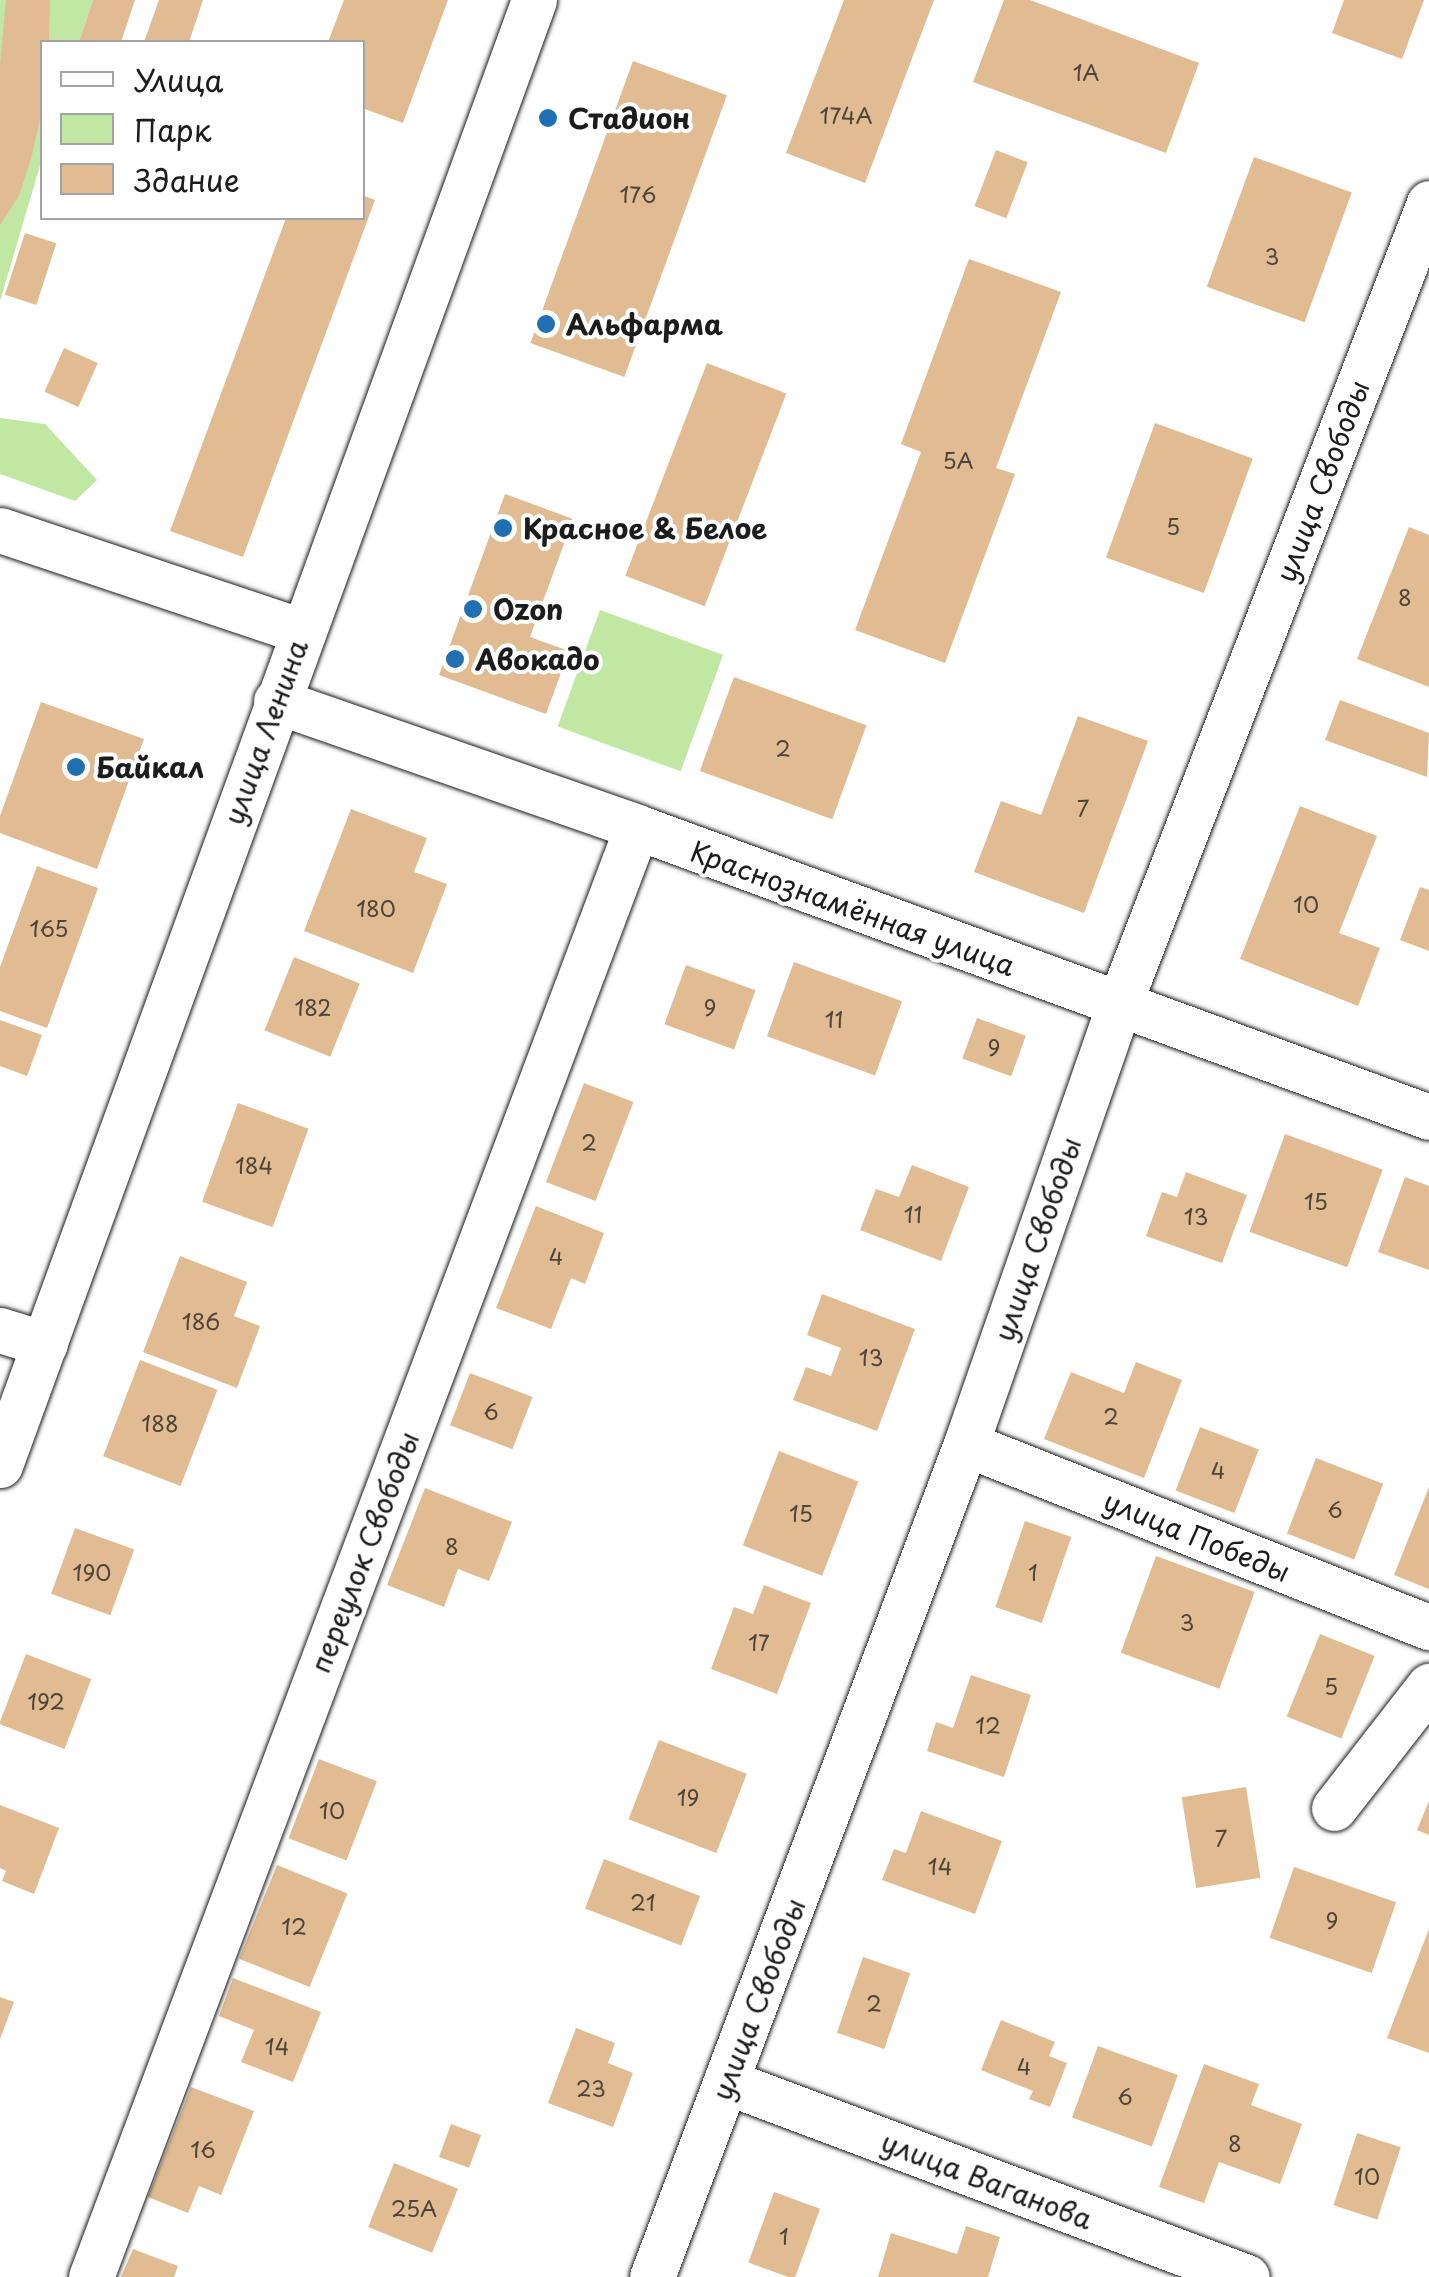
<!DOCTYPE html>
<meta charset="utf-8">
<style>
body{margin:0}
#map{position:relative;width:1429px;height:2277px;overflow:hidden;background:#fff;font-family:"Playpen Sans",sans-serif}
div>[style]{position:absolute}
.green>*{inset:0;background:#c1e8a3;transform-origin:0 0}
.building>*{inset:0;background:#e1bc92;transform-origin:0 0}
.roads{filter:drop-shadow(0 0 2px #1c1c1c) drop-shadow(0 0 2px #1c1c1c)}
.minor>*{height:45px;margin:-22.5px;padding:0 22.5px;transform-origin:22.5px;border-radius:22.5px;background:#fff}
.dots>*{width:28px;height:28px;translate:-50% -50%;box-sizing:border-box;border:5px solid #fff;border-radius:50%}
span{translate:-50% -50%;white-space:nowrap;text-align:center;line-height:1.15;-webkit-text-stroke:8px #fff;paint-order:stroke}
.number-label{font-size:22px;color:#4d443a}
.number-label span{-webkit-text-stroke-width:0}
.poi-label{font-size:28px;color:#1c1c1c;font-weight:700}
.left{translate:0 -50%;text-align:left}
.street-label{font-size:28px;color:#1c1c1c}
.legend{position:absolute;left:40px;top:40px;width:325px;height:180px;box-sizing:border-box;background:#fff;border:2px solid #a4a4a4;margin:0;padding:12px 18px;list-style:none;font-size:30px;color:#1c1c1c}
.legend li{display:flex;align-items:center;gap:20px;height:50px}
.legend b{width:50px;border:2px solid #a4a4a4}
</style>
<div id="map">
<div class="green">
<div style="clip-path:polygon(0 0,93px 0,79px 42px,42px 42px,42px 159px,0 301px)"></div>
<div style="clip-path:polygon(0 418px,45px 424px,97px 480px,75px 501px,0 474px)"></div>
<div style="left:600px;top:610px;width:131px;height:124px;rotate:20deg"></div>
</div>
<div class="building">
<div style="clip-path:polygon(6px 0,50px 0,49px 42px,42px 42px,42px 111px,32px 155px,19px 196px,0 225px,0 64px)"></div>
<div style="clip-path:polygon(93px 0,135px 0,121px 42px,79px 42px)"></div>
<div style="clip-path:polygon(159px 0,203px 0,189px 42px,144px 42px)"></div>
<div style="clip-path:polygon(344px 0,448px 0,403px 123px,362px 108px,362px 42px,328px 42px)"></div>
<div style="clip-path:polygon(844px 0,934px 0,865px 183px,786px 153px)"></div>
<div style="clip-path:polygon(1004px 0,1030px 0,1199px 63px,1166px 153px,973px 82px)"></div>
<div style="clip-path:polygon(1344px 0,1424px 0,1402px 59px,1332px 33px)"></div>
<div style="left:633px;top:61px;width:100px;height:300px;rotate:20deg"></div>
<div style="left:996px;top:150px;width:34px;height:60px;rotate:21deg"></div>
<div style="left:1254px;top:157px;width:104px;height:138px;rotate:20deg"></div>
<div style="clip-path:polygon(362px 195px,375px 200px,243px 557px,170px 531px,286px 218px,362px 218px)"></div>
<div style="left:25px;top:233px;width:33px;height:65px;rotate:18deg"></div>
<div style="clip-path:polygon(969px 259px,1061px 292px,996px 468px,1015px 474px,945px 663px,855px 630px,921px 452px,901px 444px)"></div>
<div style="left:64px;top:348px;width:37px;height:48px;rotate:24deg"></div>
<div style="left:707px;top:363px;width:85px;height:228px;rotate:21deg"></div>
<div style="left:1155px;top:423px;width:104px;height:143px;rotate:20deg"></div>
<div style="clip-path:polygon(505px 494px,573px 519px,530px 637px,569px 651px,546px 714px,439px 675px)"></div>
<div style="clip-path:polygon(1409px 527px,1429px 535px,1429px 687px,1357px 659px)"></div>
<div style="left:734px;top:677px;width:141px;height:100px;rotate:20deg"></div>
<div style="clip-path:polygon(1340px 700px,1429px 733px,1427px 777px,1325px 740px)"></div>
<div style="clip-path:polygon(41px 702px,144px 739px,97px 869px,0 833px,0 816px)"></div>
<div style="clip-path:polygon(1078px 716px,1148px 741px,1084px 913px,974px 872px,1001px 801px,1041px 815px)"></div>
<div style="clip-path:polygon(1300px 806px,1377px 836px,1339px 933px,1380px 948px,1358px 1006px,1240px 959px)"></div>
<div style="clip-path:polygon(351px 809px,427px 838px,414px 872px,447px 884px,413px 973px,304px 931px)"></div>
<div style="clip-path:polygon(37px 866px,98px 888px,47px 1028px,0 1011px,0 967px)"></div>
<div style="clip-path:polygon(1420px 887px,1429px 890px,1429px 951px,1400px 940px)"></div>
<div style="left:294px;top:957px;width:71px;height:79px;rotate:22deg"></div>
<div style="left:794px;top:962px;width:115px;height:79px;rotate:20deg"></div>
<div style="left:686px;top:965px;width:74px;height:63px;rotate:20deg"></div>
<div style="left:977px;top:1018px;width:52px;height:43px;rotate:20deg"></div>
<div style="clip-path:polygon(0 1020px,42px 1035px,27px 1076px,0 1066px)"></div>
<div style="left:584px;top:1083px;width:53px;height:106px;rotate:21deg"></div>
<div style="left:238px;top:1103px;width:75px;height:105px;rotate:20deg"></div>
<div style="left:1285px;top:1134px;width:104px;height:104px;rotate:20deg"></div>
<div style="clip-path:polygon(912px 1165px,969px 1187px,941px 1261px,860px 1230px,876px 1189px,899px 1197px)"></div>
<div style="clip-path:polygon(1186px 1172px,1247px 1195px,1222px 1263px,1146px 1236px,1162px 1192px,1177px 1197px)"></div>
<div style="clip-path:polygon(1405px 1177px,1429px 1186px,1429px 1270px,1378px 1252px)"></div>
<div style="clip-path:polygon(536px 1206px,604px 1233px,585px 1284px,571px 1278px,551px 1329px,496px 1308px)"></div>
<div style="clip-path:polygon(180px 1256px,247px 1282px,234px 1316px,260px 1326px,237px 1388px,143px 1352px)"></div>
<div style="clip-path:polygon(822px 1294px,915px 1329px,877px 1431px,793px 1400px,806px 1367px,831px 1376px,841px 1348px,807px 1335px)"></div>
<div style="left:140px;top:1360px;width:83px;height:103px;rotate:21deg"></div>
<div style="clip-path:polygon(1136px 1362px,1182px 1380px,1144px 1478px,1044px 1439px,1071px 1372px,1124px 1393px)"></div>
<div style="left:470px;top:1373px;width:67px;height:56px;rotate:21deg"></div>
<div style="left:1200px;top:1427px;width:63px;height:68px;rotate:21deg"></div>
<div style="left:779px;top:1451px;width:85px;height:101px;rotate:21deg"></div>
<div style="left:1316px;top:1458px;width:72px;height:81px;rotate:21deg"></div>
<div style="clip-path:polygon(1429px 1487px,1429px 1589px,1394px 1575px)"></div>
<div style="clip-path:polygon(425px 1488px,512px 1522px,489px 1581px,458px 1569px,444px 1607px,387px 1585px)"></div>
<div style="left:1025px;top:1521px;width:49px;height:91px;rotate:19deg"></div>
<div style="left:75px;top:1528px;width:63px;height:70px;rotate:20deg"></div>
<div style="left:1156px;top:1556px;width:105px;height:103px;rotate:20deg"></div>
<div style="clip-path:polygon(764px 1585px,811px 1603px,777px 1694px,711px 1669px,734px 1607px,753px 1614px)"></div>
<div style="left:1320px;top:1634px;width:59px;height:89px;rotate:22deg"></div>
<div style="left:26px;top:1654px;width:70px;height:75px;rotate:21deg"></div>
<div style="clip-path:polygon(971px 1675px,1031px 1695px,1004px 1777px,927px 1751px,936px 1722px,953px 1728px)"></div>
<div style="left:659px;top:1740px;width:94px;height:85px;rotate:21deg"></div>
<div style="left:319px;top:1759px;width:62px;height:85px;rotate:21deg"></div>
<div style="left:1246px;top:1787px;width:92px;height:65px;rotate:81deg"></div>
<div style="clip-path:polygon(1429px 1801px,1429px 1835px,1417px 1830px)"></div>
<div style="clip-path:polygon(0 1805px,59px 1828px,34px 1894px,2px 1881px,6px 1871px,0 1868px)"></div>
<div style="clip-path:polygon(921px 1811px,1002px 1841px,975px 1914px,882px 1880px,894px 1849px,906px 1853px)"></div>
<div style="left:604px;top:1859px;width:103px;height:53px;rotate:21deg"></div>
<div style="left:277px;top:1865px;width:76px;height:101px;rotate:22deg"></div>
<div style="left:1294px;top:1867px;width:108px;height:75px;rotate:19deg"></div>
<div style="clip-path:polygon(1429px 1929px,1429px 2053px,1387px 2038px)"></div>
<div style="left:863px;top:1957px;width:50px;height:80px;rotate:19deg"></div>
<div style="clip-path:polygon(233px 1978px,321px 2012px,293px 2082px,241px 2062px,254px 2030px,219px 2016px)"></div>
<div style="clip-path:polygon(0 1997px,14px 2002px,0 2039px)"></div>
<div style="clip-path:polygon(1001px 2020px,1055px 2042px,1049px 2056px,1067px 2063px,1050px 2107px,1029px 2099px,1033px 2091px,981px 2070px)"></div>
<div style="clip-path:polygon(576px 2028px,615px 2043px,608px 2063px,633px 2073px,613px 2127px,548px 2103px)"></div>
<div style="left:1098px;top:2046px;width:85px;height:76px;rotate:20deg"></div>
<div style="clip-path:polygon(1204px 2064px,1259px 2084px,1251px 2105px,1302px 2124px,1280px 2184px,1219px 2162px,1204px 2203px,1159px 2187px)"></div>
<div style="clip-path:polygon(191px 2087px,254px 2111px,221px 2195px,199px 2186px,188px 2213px,148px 2197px)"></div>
<div style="left:451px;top:2124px;width:32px;height:35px;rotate:20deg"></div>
<div style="left:1357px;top:2133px;width:46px;height:76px;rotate:18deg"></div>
<div style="left:394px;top:2163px;width:69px;height:69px;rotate:22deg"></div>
<div style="left:774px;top:2192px;width:49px;height:75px;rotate:20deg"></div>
<div style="clip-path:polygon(966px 2226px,1000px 2237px,988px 2277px,878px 2277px,891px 2233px,957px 2254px)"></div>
<div style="clip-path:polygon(133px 2249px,178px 2266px,174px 2277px,121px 2277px)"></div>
</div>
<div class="roads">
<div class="minor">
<div style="left:0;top:530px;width:318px;rotate:18.5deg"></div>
<div style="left:276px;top:701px;width:382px;rotate:19.2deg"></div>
<div style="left:637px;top:827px;width:843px;rotate:20.11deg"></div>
<div style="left:0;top:1330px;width:47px;rotate:17.3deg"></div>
<div style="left:966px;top:1444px;width:498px;rotate:21.6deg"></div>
<div style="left:0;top:1465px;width:1559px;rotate:-69.97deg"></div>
<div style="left:1334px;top:1808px;width:155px;rotate:-52.1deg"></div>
<div style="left:727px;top:2082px;width:555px;rotate:20.56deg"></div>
<div style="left:91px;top:2277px;width:1549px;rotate:-69.37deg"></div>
<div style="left:652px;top:2277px;width:890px;rotate:-69.35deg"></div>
<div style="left:966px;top:1444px;width:463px;rotate:-70.8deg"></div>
<div style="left:1118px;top:1007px;width:862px;rotate:-68.85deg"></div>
</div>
</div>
<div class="dots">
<div style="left:548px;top:118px;background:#1f6fb2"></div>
<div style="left:546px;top:324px;background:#1f6fb2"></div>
<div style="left:503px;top:528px;background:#1f6fb2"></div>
<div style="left:473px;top:609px;background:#1f6fb2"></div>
<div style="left:455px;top:659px;background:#1f6fb2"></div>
<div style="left:76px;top:767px;background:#1f6fb2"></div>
</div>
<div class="number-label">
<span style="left:1086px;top:72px">1А</span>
<span style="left:846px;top:115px">174А</span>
<span style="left:638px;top:194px">176</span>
<span style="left:1272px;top:256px">3</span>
<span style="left:958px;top:460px">5А</span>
<span style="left:1173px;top:526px">5</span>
<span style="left:1405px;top:597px">8</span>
<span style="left:783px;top:748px">2</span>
<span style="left:1083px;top:808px">7</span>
<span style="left:1306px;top:904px">10</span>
<span style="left:376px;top:908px">180</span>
<span style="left:49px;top:928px">165</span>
<span style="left:313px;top:1007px">182</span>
<span style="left:710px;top:1007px">9</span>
<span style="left:834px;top:1019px">11</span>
<span style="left:994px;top:1047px">9</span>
<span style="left:589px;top:1142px">2</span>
<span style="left:254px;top:1165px">184</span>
<span style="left:1316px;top:1201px">15</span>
<span style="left:913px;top:1214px">11</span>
<span style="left:1196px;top:1216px">13</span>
<span style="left:556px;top:1256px">4</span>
<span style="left:201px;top:1321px">186</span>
<span style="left:871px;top:1357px">13</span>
<span style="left:491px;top:1411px">6</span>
<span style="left:1111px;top:1416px">2</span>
<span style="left:160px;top:1423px">188</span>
<span style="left:1218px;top:1470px">4</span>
<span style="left:1335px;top:1509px">6</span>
<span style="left:801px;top:1513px">15</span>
<span style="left:452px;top:1546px">8</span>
<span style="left:92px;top:1572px">190</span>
<span style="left:1033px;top:1572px">1</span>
<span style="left:1187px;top:1622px">3</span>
<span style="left:759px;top:1642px">17</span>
<span style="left:1331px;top:1686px">5</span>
<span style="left:46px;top:1701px">192</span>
<span style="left:988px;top:1725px">12</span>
<span style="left:688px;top:1797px">19</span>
<span style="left:332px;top:1810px">10</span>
<span style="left:1221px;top:1838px">7</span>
<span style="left:940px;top:1866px">14</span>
<span style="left:643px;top:1902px">21</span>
<span style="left:1332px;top:1920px">9</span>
<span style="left:294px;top:1926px">12</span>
<span style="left:874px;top:2003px">2</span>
<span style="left:277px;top:2046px">14</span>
<span style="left:1024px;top:2066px">4</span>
<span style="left:591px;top:2088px">23</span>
<span style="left:1125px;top:2096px">6</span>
<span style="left:1235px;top:2143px">8</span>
<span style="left:203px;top:2149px">16</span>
<span style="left:1367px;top:2176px">10</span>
<span style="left:414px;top:2208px">25А</span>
<span style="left:784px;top:2236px">1</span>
</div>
<div class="poi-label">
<span class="left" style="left:568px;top:118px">Стадион</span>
<span class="left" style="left:566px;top:324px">Альфарма</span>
<span class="left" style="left:523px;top:528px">Красное &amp; Белое</span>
<span class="left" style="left:493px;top:609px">Ozon</span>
<span class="left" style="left:475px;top:659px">Авокадо</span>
<span class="left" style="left:96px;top:767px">Байкал</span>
</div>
<div class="street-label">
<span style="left:1322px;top:481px;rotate:-69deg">улица Свободы</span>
<span style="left:265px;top:732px;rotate:-70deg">улица Ленина</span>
<span style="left:853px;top:908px;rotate:20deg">Краснознамённая улица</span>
<span style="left:1037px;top:1239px;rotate:-71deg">улица Свободы</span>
<span style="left:1197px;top:1536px;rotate:22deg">улица Победы</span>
<span style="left:364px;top:1552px;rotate:-69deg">переулок Свободы</span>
<span style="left:758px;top:1999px;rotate:-69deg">улица Свободы</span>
<span style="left:987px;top:2180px;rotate:21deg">улица Ваганова</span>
</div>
<ul class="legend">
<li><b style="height:12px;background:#fff"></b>Улица</li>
<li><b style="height:28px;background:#c1e8a3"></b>Парк</li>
<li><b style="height:28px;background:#e1bc92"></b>Здание</li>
</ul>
</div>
